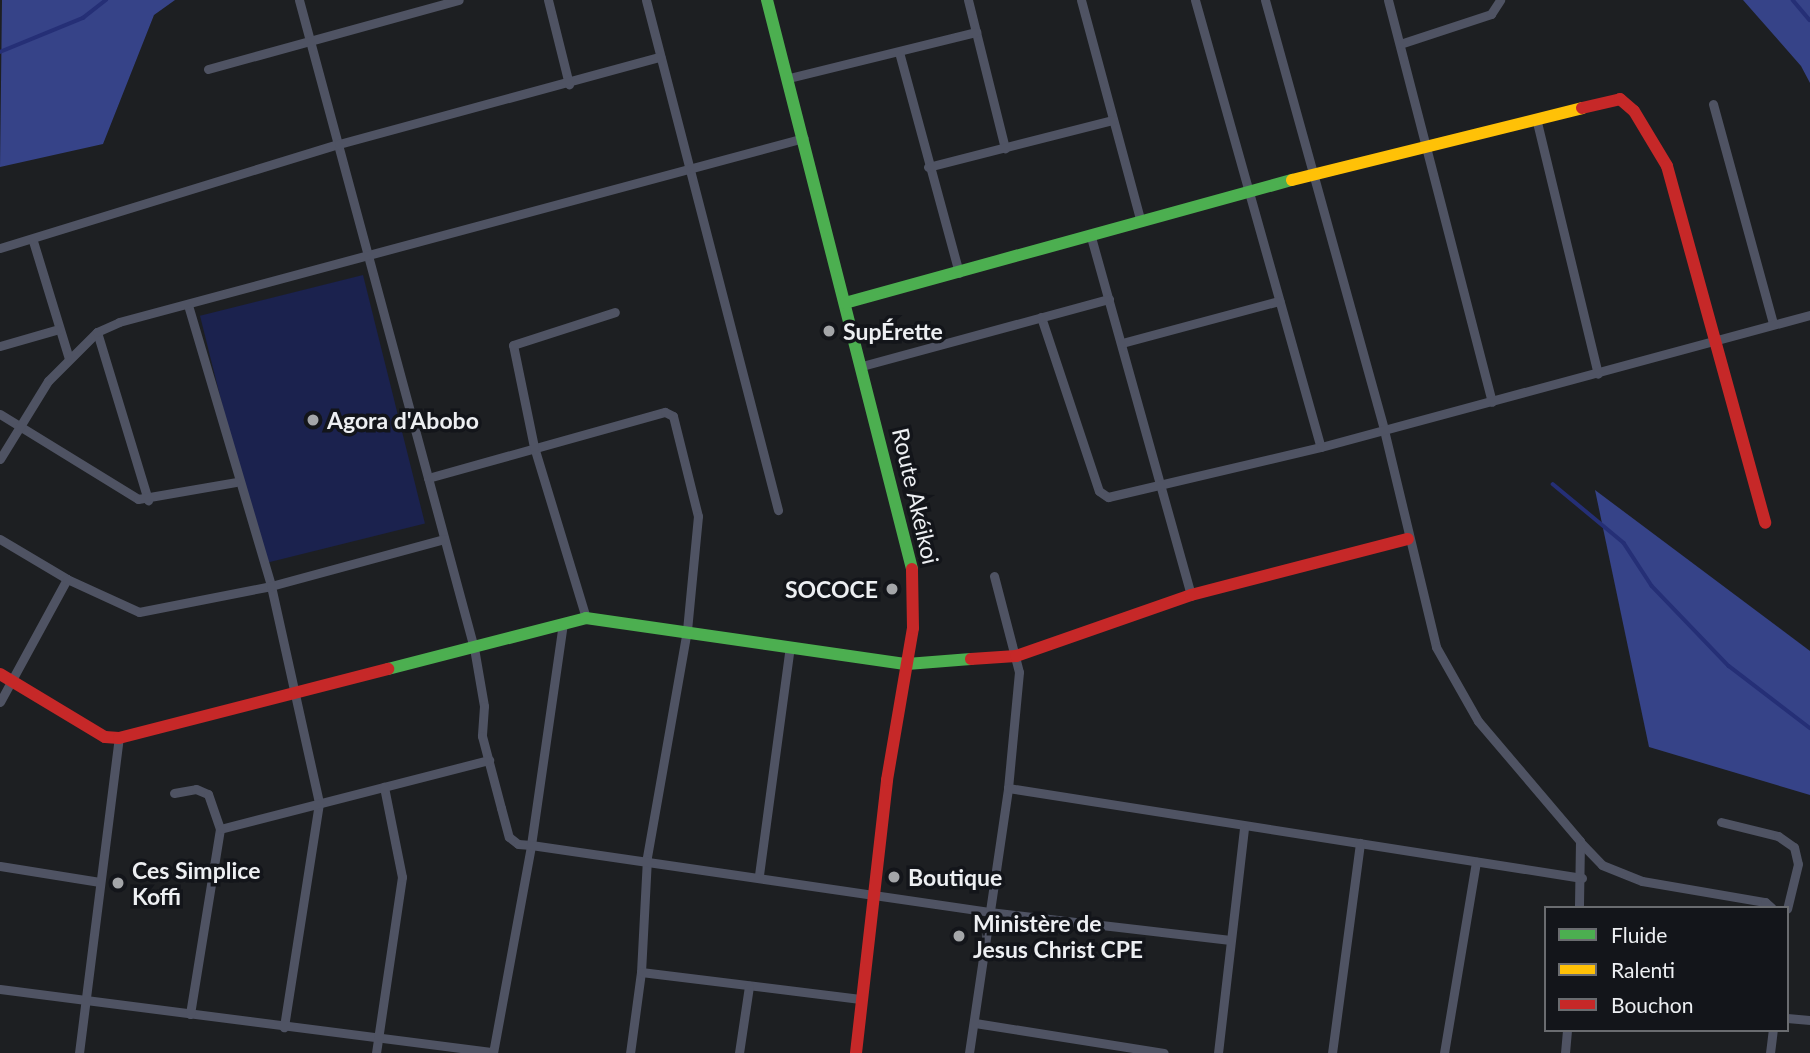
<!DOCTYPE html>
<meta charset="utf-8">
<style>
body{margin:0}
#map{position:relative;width:1810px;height:1053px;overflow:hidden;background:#1d1f22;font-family:Lato,sans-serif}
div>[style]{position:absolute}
.green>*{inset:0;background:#1b224e;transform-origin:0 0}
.forest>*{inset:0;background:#364388}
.stream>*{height:3.5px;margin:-1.75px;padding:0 1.75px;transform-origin:1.75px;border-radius:1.75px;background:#252f76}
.street>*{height:9px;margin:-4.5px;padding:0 4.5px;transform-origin:4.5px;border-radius:4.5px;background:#4f5363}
.fast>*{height:12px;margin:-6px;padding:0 6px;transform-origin:6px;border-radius:6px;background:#4caf50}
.slow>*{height:12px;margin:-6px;padding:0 6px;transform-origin:6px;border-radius:6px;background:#ffc107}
.jam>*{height:12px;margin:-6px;padding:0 6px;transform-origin:6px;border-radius:6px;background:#c62828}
.dots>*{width:19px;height:19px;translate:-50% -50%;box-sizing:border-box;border:4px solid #13151a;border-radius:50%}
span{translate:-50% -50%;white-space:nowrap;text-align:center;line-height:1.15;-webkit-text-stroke:7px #13151a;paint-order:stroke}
.poi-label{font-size:23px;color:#edeff2;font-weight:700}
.left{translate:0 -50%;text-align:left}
.right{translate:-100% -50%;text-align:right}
.street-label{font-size:23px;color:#edeff2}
.legend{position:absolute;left:1544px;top:906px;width:245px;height:126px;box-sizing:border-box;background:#13151a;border:2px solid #6a6c70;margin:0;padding:9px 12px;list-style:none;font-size:21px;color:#edeff2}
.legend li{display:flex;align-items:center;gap:14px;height:35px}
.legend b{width:35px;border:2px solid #6a6c70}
</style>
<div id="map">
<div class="green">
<div style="left:363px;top:275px;width:256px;height:168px;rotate:76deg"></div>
</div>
<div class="forest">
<div style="clip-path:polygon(2px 0,175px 0,154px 15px,103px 144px,0 167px)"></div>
<div style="clip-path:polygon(1743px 0,1810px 0,1810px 83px,1801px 66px)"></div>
<div style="clip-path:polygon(1595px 490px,1810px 651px,1810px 795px,1649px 747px)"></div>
</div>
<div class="stream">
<div style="left:1793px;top:0;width:26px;rotate:50deg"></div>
<div style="left:0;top:52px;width:90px;rotate:-22.3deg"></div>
<div style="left:83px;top:18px;width:29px;rotate:-38deg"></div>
<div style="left:1553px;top:484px;width:92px;rotate:39.7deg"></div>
<div style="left:1624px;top:543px;width:51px;rotate:56.9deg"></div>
<div style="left:1652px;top:586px;width:111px;rotate:46.1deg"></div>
<div style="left:1729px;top:666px;width:102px;rotate:37.4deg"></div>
</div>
<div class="street">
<div style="left:299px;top:0;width:671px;rotate:74.89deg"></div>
<div style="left:474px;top:648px;width:59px;rotate:80.2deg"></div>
<div style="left:484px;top:706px;width:30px;rotate:94deg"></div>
<div style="left:482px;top:736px;width:74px;rotate:75.2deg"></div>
<div style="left:501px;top:808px;width:30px;rotate:75deg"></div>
<div style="left:509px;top:837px;width:11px;rotate:38deg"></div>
<div style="left:518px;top:844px;width:13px;rotate:4deg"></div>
<div style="left:531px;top:845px;width:223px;rotate:-81.8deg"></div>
<div style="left:548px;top:0;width:87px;rotate:76deg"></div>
<div style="left:646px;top:0;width:527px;rotate:75.49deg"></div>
<div style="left:968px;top:0;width:153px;rotate:76deg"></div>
<div style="left:1081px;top:0;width:230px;rotate:74.9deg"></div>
<div style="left:1195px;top:0;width:464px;rotate:74.3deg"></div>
<div style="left:1265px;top:0;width:446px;rotate:74.5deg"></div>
<div style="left:1384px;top:430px;width:223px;rotate:76.5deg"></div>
<div style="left:1436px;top:647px;width:85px;rotate:60.4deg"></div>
<div style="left:1478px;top:721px;width:157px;rotate:49.6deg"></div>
<div style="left:1580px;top:841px;width:67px;rotate:90.9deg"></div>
<div style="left:1388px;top:0;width:415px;rotate:75.5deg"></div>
<div style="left:1400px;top:44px;width:96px;rotate:-18.2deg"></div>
<div style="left:1491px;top:14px;width:17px;rotate:-57deg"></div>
<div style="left:899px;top:52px;width:229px;rotate:74.8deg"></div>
<div style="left:208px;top:69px;width:260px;rotate:-15.4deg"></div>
<div style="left:789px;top:78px;width:193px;rotate:-13.8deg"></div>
<div style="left:1713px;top:104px;width:228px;rotate:74.7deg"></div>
<div style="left:1536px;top:118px;width:263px;rotate:76.4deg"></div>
<div style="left:928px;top:167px;width:191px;rotate:-14.3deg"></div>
<div style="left:1091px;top:237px;width:372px;rotate:74.4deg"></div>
<div style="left:33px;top:241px;width:123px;rotate:73deg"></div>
<div style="left:0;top:248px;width:355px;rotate:-17.1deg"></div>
<div style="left:339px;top:144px;width:333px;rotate:-15.2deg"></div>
<div style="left:188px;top:305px;width:293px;rotate:73.5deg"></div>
<div style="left:271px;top:586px;width:222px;rotate:77.5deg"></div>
<div style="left:319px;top:803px;width:227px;rotate:98.9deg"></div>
<div style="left:1041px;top:317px;width:183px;rotate:71.6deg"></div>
<div style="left:1099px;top:491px;width:11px;rotate:34deg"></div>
<div style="left:1108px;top:497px;width:219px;rotate:-13.2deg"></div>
<div style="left:1321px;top:447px;width:507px;rotate:-15.11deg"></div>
<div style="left:97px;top:332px;width:176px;rotate:73.1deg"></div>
<div style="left:1122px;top:343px;width:163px;rotate:-15deg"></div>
<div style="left:0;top:346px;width:61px;rotate:-16.1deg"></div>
<div style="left:862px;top:366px;width:256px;rotate:-15.2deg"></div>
<div style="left:0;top:414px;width:162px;rotate:31.6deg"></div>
<div style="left:138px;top:499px;width:99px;rotate:-9.8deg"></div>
<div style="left:0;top:459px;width:92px;rotate:-58.4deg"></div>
<div style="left:48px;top:381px;width:69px;rotate:-45deg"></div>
<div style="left:97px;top:332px;width:24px;rotate:-24deg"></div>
<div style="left:119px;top:322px;width:709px;rotate:-15.04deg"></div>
<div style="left:428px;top:478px;width:246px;rotate:-15.6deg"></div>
<div style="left:665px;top:412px;width:9px;rotate:27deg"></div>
<div style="left:673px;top:416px;width:103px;rotate:76deg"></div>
<div style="left:698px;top:516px;width:115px;rotate:95.5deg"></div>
<div style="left:687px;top:630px;width:231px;rotate:100deg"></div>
<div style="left:647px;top:858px;width:114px;rotate:93deg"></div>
<div style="left:641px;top:972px;width:82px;rotate:97.7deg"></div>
<div style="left:0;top:539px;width:78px;rotate:30.8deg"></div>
<div style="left:67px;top:579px;width:140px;rotate:118.6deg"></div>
<div style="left:994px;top:576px;width:99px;rotate:75.4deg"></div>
<div style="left:1019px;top:672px;width:117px;rotate:95.4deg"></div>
<div style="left:67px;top:579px;width:79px;rotate:24.6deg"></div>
<div style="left:139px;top:612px;width:135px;rotate:-11.1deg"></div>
<div style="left:271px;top:586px;width:179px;rotate:-15.2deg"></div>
<div style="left:586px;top:618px;width:179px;rotate:-106.9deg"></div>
<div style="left:534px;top:447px;width:104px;rotate:-101.6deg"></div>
<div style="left:513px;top:345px;width:107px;rotate:-17.9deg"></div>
<div style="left:174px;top:793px;width:22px;rotate:-10deg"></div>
<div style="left:196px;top:789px;width:13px;rotate:23deg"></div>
<div style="left:208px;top:794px;width:37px;rotate:71deg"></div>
<div style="left:1721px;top:822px;width:59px;rotate:13.8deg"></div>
<div style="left:1778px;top:836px;width:19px;rotate:35deg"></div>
<div style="left:1794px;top:847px;width:17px;rotate:77deg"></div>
<div style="left:1798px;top:864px;width:46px;rotate:103.7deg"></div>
<div style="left:1581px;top:843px;width:30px;rotate:46deg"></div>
<div style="left:1602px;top:865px;width:43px;rotate:21.8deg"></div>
<div style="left:1642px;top:881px;width:125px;rotate:9.7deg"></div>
<div style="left:1765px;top:902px;width:9px;rotate:41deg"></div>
<div style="left:0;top:866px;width:101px;rotate:9.1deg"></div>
<div style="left:759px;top:875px;width:230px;rotate:-82.3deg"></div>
<div style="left:641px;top:972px;width:223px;rotate:7deg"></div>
<div style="left:0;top:989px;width:497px;rotate:7.3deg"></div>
<div style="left:190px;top:1014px;width:187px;rotate:-80.8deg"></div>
<div style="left:220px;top:829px;width:278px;rotate:-14.4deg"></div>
<div style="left:1787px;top:1018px;width:23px;rotate:5deg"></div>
<div style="left:975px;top:1023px;width:191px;rotate:9deg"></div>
<div style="left:79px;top:1053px;width:318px;rotate:-82.8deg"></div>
<div style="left:376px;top:1053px;width:178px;rotate:-81.6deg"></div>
<div style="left:402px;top:877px;width:92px;rotate:-101.3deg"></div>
<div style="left:493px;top:1053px;width:211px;rotate:-79.6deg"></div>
<div style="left:531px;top:845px;width:463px;rotate:8.3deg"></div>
<div style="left:989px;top:912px;width:243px;rotate:6.6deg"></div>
<div style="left:739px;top:1053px;width:68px;rotate:-81.5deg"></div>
<div style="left:969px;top:1053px;width:268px;rotate:-81.6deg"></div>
<div style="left:1008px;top:788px;width:581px;rotate:8.91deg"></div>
<div style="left:1218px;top:1053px;width:226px;rotate:-83.4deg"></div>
<div style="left:1332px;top:1053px;width:212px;rotate:-82.4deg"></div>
<div style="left:1444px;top:1053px;width:194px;rotate:-80.5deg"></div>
<div style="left:1565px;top:1053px;width:23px;rotate:-85deg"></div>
<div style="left:1770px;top:1053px;width:23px;rotate:-83deg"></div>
</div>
<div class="fast">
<div style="left:767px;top:0;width:587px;rotate:75.7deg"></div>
<div style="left:845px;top:303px;width:464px;rotate:-15.4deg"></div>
<div style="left:388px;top:669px;width:204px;rotate:-14.4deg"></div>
<div style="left:586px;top:618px;width:324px;rotate:8.2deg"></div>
<div style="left:907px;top:664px;width:64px;rotate:-4.5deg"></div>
</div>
<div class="slow">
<div style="left:1292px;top:180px;width:299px;rotate:-13.9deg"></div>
</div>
<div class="jam">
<div style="left:1582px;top:108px;width:39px;rotate:-13deg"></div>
<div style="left:1620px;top:99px;width:18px;rotate:41deg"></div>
<div style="left:1634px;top:111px;width:64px;rotate:59deg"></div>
<div style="left:1667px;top:166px;width:370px;rotate:74.6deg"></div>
<div style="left:971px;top:659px;width:45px;rotate:-3.8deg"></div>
<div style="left:1016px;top:656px;width:185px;rotate:-19.2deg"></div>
<div style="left:1191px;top:595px;width:224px;rotate:-14.5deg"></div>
<div style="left:0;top:674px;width:122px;rotate:31deg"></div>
<div style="left:105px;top:737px;width:14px;rotate:4deg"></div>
<div style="left:119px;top:738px;width:278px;rotate:-14.4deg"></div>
<div style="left:856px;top:1053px;width:275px;rotate:-83.5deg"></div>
<div style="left:887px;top:780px;width:154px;rotate:-80.3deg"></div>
<div style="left:913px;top:628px;width:59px;rotate:-91deg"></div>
</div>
<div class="dots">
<div style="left:829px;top:331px;background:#a4a6a9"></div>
<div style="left:313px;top:420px;background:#a4a6a9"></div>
<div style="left:892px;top:589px;background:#a4a6a9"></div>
<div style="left:894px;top:877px;background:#a4a6a9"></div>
<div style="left:118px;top:883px;background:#a4a6a9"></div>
<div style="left:959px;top:936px;background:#a4a6a9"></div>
</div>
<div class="poi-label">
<span class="left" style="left:843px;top:331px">SupÉrette</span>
<span class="left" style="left:327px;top:420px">Agora d'Abobo</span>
<span class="right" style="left:878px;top:589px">SOCOCE</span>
<span class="left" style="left:132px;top:883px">Ces Simplice<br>Koffi</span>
<span class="left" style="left:908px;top:877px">Boutique</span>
<span class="left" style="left:973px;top:936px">Ministère de<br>Jesus Christ CPE</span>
</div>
<div class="street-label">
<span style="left:916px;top:496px;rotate:77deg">Route Akéikoi</span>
</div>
<ul class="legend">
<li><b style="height:9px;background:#4caf50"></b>Fluide</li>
<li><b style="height:9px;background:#ffc107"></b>Ralenti</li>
<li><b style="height:9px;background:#c62828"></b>Bouchon</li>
</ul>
</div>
